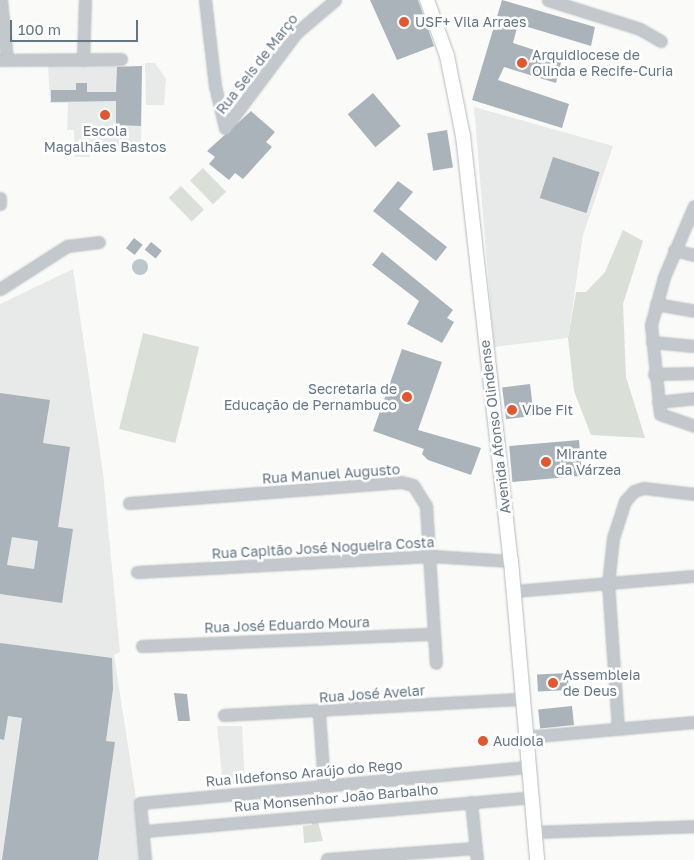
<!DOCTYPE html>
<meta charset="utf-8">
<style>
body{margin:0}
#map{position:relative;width:694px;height:860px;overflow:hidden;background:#fafaf8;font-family:"Golos Text",sans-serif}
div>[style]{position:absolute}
.built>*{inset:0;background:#e8e9e9}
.green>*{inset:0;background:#dadfd7;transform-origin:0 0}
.water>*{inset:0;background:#bbc7cb}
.round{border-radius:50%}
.building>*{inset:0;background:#aab3b9;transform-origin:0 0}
.roads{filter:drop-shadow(0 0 1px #b5babe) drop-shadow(0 0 1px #b5babe)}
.minor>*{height:11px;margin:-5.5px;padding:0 5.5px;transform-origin:5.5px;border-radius:5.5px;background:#c3c8cc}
.major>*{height:14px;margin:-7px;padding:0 7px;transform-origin:7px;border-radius:7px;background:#fff}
.dots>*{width:14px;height:14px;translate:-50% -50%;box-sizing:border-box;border:2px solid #fff;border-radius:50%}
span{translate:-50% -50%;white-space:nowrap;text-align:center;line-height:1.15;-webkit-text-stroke:5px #fff;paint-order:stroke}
.poi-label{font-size:14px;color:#657683}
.left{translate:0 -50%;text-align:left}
.right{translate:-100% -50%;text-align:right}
.street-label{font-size:14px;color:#657683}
.scale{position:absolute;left:10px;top:20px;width:128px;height:22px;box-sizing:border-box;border:2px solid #657683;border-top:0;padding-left:6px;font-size:15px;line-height:18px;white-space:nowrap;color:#657683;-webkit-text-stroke:4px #fff;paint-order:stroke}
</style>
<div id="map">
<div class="built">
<div style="clip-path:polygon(145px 63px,155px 63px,166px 79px,164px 105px,146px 105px)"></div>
<div style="clip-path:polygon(48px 64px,142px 66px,141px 152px,119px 151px,119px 145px,90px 146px,90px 157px,75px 157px,74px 130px,67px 130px,68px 103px,50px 103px)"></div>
<div style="clip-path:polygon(474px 107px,613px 146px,583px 235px,568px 338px,494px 347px)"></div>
<div style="clip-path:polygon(73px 269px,103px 473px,120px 652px,114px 655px,135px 791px,140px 860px,0 860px,0 304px)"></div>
<div style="clip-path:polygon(217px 726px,242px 726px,245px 784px,223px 785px)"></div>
</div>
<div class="green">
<div style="left:203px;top:168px;width:33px;height:18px;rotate:46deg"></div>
<div style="left:181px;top:186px;width:33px;height:17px;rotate:46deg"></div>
<div style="clip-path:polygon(623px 230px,643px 241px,623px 304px,626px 377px,645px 438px,591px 435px,574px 391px,568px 338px,576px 292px,586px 292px,605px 272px)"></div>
<div style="left:143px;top:333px;width:58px;height:99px;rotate:14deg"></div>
<div style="clip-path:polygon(312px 816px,317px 818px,323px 841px,304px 843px,303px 826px,312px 825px)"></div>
</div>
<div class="water">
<div class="round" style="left:132px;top:259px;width:16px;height:16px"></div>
</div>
<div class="building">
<div style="clip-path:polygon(370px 0,418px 0,434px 46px,397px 60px)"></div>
<div style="clip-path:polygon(502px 0,595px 27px,591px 46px,518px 24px,513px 43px,562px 59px,556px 83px,504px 67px,498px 80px,569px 104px,562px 128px,472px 100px)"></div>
<div style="clip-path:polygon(142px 66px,141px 126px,116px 125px,116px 101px,51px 102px,51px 90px,76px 90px,76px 83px,87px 83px,87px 92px,116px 92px,117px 67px)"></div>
<div style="left:373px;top:93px;width:43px;height:33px;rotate:50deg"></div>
<div style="clip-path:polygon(251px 111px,275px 132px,266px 142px,272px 147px,243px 179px,235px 173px,229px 180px,209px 164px,215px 157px,207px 151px)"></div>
<div style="left:447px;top:130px;width:38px;height:20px;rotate:81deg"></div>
<div style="left:553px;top:157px;width:49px;height:43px;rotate:18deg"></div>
<div style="clip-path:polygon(398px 181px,413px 192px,399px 209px,447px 247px,436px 261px,373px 211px)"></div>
<div style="left:134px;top:238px;width:11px;height:13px;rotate:38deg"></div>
<div style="left:151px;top:242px;width:14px;height:10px;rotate:39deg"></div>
<div style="clip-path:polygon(382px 252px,453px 310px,447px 318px,454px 322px,442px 343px,407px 324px,419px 301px,372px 265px)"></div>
<div style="clip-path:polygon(402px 349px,442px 362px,418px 430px,481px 448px,471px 475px,428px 460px,422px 454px,424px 449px,373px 431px)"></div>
<div style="left:530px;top:384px;width:32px;height:28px;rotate:83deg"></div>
<div style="clip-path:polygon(evenodd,0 393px,50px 400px,43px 443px,70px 447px,58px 527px,73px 529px,62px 603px,0 594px,0 393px,12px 537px,38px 541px,34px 569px,7px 565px,12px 537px)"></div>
<div style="left:579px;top:440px;width:36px;height:70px;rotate:85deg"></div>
<div style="clip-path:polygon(0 643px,112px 658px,113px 689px,106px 741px,115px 742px,98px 860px,2px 860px,22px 718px,8px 716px,4px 740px,0 739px)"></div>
<div style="left:568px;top:673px;width:17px;height:31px;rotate:87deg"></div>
<div style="clip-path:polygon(174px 693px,187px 694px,190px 721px,178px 721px)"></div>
<div style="left:572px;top:706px;width:19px;height:34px;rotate:84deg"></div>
</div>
<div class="roads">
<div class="minor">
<div style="left:1px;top:0;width:60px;rotate:84.3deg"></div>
<div style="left:205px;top:0;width:87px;rotate:83.4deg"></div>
<div style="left:215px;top:86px;width:43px;rotate:76.6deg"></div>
<div style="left:548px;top:0;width:96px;rotate:17.5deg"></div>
<div style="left:640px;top:29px;width:24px;rotate:30deg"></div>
<div style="left:0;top:60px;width:121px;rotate:-0.5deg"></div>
<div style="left:83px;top:60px;width:60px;rotate:-88.1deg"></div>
<div style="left:225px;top:128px;width:119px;rotate:-53.2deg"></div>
<div style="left:296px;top:33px;width:51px;rotate:-40.2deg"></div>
<div style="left:0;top:198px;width:6px;rotate:90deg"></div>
<div style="left:694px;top:206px;width:77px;rotate:112.9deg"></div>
<div style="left:664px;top:277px;width:50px;rotate:105.2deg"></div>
<div style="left:651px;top:325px;width:89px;rotate:84.2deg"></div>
<div style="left:660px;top:414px;width:36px;rotate:19deg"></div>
<div style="left:674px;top:250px;width:21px;rotate:14deg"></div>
<div style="left:0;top:289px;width:80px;rotate:-32.7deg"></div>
<div style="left:67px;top:246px;width:32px;rotate:-7deg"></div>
<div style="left:656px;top:304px;width:39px;rotate:10deg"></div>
<div style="left:652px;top:342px;width:42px;rotate:5.4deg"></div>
<div style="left:654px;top:374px;width:40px;rotate:-1.4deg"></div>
<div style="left:658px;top:402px;width:36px;rotate:-6deg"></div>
<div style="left:129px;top:503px;width:273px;rotate:-4.4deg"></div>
<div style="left:401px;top:482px;width:12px;rotate:14deg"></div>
<div style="left:413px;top:485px;width:25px;rotate:58deg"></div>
<div style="left:426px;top:506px;width:157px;rotate:86.4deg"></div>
<div style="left:137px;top:572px;width:294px;rotate:-3.1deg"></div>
<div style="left:431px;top:556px;width:80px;rotate:3.6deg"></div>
<div style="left:514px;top:591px;width:181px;rotate:-4.8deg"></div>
<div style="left:142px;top:646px;width:292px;rotate:-2.4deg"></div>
<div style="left:319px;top:713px;width:72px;rotate:86deg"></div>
<div style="left:224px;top:715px;width:299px;rotate:-3.1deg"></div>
<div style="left:618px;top:729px;width:145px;rotate:-93.9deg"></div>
<div style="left:608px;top:584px;width:46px;rotate:-83.8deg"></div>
<div style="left:613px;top:538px;width:39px;rotate:-72deg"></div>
<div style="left:625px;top:501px;width:13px;rotate:-48deg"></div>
<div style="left:634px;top:491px;width:10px;rotate:-17deg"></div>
<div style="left:644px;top:488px;width:50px;rotate:6.8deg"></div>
<div style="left:525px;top:737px;width:170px;rotate:-5.1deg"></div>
<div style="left:471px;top:802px;width:58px;rotate:84.1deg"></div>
<div style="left:145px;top:831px;width:386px;rotate:-5deg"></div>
<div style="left:534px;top:832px;width:160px;rotate:-2.1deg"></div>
<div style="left:327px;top:859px;width:148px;rotate:-4.3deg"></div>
<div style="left:145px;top:860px;width:57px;rotate:-95deg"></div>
<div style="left:140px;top:803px;width:389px;rotate:-5.3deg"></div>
</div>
<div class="major">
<div style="left:427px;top:0;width:59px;rotate:70.3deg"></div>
<div style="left:447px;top:56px;width:82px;rotate:78.7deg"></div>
<div style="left:463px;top:136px;width:428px;rotate:83.6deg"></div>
<div style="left:511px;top:561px;width:300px;rotate:85deg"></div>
</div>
</div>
<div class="dots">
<div style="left:404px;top:22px;background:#e4572e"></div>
<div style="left:522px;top:63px;background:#e4572e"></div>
<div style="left:105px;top:115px;background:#e4572e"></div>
<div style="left:407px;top:397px;background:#e4572e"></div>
<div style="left:512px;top:410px;background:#e4572e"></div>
<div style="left:546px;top:462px;background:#e4572e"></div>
<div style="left:553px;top:683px;background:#e4572e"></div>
<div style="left:483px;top:741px;background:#e4572e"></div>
</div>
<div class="poi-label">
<span class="left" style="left:415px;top:22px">USF+ Vila Arraes</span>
<span class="left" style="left:532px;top:63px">Arquidiocese de<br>Olinda e Recife-Curia</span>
<span style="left:105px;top:139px">Escola<br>Magalhães Bastos</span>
<span class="right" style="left:397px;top:397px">Secretaria de<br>Educação de Pernambuco</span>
<span class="left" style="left:522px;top:410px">Vibe Fit</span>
<span class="left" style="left:556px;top:462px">Mirante<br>da Várzea</span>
<span class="left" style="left:563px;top:683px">Assembleia<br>de Deus</span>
<span class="left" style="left:493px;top:741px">Audiola</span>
</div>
<div class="street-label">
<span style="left:257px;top:64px;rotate:-52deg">Rua Seis de Março</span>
<span style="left:495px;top:427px;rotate:-97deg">Avenida Afonso Olindense</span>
<span style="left:331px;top:474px;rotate:-4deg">Rua Manuel Augusto</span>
<span style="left:323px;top:548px;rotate:-3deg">Rua Capitão José Nogueira Costa</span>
<span style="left:287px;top:625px;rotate:-2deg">Rua José Eduardo Moura</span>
<span style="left:372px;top:694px;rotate:-4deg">Rua José Avelar</span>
<span style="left:304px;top:773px;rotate:-5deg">Rua Ildefonso Araújo do Rego</span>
<span style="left:336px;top:798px;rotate:-5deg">Rua Monsenhor João Barbalho</span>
</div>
<div class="scale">100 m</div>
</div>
